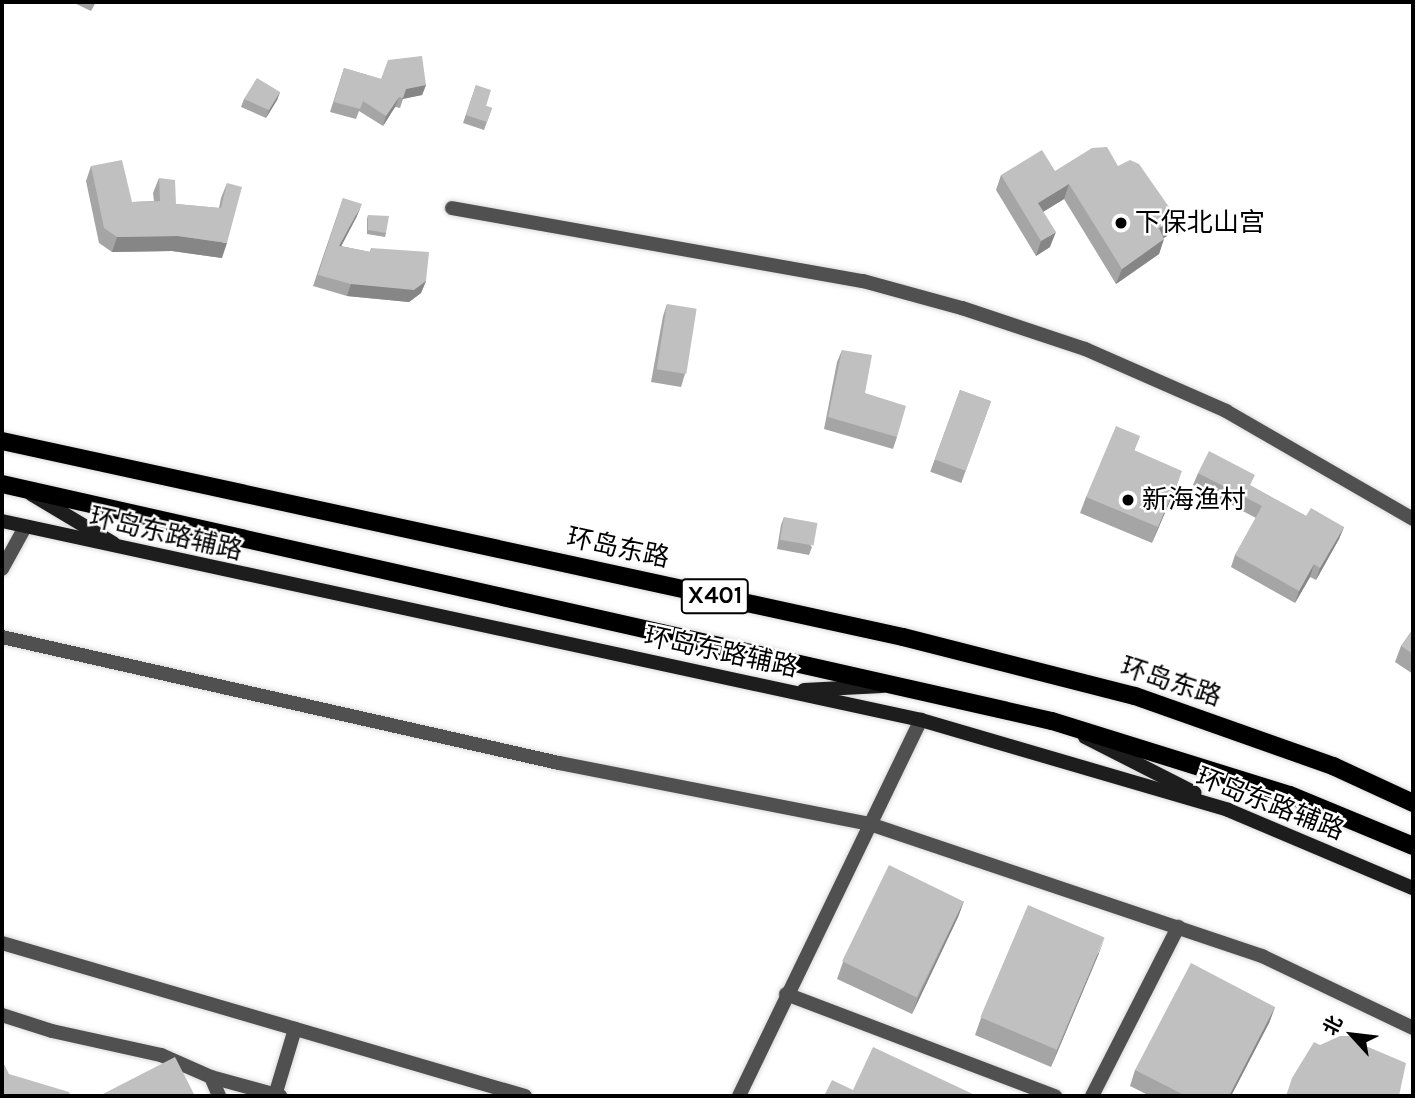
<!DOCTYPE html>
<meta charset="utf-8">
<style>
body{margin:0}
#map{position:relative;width:1415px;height:1098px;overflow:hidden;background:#fff;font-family:Karla,"Noto Sans SC",sans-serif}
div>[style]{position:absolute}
.roads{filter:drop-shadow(0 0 2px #dbdbdb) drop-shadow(0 0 2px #dbdbdb)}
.street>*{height:14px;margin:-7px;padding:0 7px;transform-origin:7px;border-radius:7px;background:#505050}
.secondary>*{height:14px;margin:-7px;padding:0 7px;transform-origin:7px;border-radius:7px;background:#1d1d1d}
.primary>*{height:18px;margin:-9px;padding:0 9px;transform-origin:9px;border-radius:9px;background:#000}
.wall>*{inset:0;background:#a5a5a5;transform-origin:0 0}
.shaded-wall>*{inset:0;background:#868686}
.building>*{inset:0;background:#c0c0c0;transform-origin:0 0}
.dots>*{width:19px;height:19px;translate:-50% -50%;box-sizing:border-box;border:4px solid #fff;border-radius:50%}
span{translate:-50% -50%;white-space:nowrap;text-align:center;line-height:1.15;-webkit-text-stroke:5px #fff;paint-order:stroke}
.shield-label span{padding:2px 5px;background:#fff;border:2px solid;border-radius:5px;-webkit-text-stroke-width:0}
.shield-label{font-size:24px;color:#000;font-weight:700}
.poi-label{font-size:26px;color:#000}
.left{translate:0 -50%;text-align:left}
.street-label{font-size:26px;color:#000}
.frame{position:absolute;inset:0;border:4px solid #000;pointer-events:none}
.north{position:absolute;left:1317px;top:1000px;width:70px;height:70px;-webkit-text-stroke:5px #fff;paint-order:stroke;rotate:297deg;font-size:19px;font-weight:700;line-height:28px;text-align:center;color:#000}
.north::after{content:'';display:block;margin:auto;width:24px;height:32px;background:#000;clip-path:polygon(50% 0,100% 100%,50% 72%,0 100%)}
</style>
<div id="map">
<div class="roads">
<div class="street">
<div style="left:452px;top:208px;width:417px;rotate:10.1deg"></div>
<div style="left:863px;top:281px;width:103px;rotate:15.3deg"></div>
<div style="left:962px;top:308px;width:130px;rotate:18.4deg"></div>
<div style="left:1085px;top:349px;width:154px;rotate:23.7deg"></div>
<div style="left:1226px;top:411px;width:216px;rotate:30deg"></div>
<div style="left:2px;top:569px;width:46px;rotate:-61.2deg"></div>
<div style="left:2px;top:637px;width:571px;rotate:12.75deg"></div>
<div style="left:559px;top:763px;width:317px;rotate:11.1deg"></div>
<div style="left:870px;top:824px;width:414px;rotate:18.6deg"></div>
<div style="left:1262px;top:956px;width:167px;rotate:25.5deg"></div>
<div style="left:2px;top:943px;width:545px;rotate:16.31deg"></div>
<div style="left:786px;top:994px;width:288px;rotate:20.8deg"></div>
<div style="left:2px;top:1015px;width:52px;rotate:17.7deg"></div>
<div style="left:52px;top:1031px;width:112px;rotate:12.4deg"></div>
<div style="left:161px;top:1055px;width:55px;rotate:23.7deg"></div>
<div style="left:211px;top:1077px;width:72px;rotate:15.4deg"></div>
<div style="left:211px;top:1077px;width:21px;rotate:67deg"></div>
<div style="left:276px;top:1092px;width:66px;rotate:-73.2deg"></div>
<div style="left:739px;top:1096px;width:418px;rotate:-64.2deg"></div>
<div style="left:1092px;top:1096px;width:190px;rotate:-63deg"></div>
</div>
<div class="secondary">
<div style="left:31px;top:494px;width:96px;rotate:30.9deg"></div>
<div style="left:2px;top:521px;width:940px;rotate:12.22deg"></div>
<div style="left:921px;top:720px;width:320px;rotate:16.3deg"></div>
<div style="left:1228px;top:810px;width:201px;rotate:22.9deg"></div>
<div style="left:804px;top:690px;width:78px;rotate:-2.9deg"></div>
<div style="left:1085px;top:737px;width:123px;rotate:27deg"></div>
</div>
<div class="primary">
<div style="left:2px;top:441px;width:922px;rotate:12.27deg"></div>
<div style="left:903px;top:637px;width:239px;rotate:14.3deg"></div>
<div style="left:1135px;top:696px;width:210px;rotate:19.5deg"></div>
<div style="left:1333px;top:766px;width:88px;rotate:24.8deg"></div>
<div style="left:2px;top:484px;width:1076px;rotate:12.72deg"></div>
<div style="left:1052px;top:721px;width:249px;rotate:17.3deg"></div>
<div style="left:1290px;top:795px;width:133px;rotate:22.5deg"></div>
</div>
</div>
<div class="wall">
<div style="clip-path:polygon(72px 2px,96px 2px,91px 11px)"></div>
<div style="clip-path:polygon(344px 68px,381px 79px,426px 85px,422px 95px,403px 99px,400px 108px,395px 107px,383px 126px,359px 111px,356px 119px,330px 112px)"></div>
<div style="clip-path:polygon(476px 85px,486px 106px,492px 108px,484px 130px,463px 123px)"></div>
<div style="clip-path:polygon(280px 92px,277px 100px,266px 118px,241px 107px,244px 99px)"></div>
<div style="clip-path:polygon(91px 166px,132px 202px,154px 201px,153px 193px,159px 178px,176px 204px,219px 208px,221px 198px,227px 183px,222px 258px,172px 251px,112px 252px,99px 243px,86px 181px)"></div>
<div style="clip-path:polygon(1118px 166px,1168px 212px,1167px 236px,1164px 238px,1159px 254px,1116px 284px,1064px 199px,1043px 212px,1050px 247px,1036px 256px,996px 190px,1001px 175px)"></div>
<div style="clip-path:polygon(343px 198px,357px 216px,341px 246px,370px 252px,371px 248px,426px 281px,421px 293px,409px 302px,347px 296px,313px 286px)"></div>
<div style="clip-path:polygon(368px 215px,386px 233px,385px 237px,367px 234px,367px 219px)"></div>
<div style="clip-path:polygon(667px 304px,685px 374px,681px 387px,651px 382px,663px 316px)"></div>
<div style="clip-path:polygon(842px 350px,865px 393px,897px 437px,893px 449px,824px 429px,837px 362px)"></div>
<div style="left:960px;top:390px;width:33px;height:87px;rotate:20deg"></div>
<div style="clip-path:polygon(1140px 436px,1134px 451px,1176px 487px,1152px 543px,1080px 513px,1086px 497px)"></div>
<div style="clip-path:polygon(1198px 473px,1251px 486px,1306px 516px,1344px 527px,1339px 539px,1316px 580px,1310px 577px,1295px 603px,1231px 567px,1235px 555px,1256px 518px,1193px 485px)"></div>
<div style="clip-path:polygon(784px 517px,812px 547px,809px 555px,777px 549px,781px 525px)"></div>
<div style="clip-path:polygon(1413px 629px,1413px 674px,1395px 662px,1401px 646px)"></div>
<div style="clip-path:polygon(964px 901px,958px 917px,912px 1014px,837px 979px,843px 962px)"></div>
<div style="clip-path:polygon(1099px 953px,1051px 1067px,975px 1035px,981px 1018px)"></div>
<div style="clip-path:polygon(1275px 1007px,1269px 1023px,1231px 1096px,1150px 1096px,1130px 1086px,1135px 1070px)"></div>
</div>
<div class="shaded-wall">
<div style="clip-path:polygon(426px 85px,422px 95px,402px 99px,406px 89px)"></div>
<div style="clip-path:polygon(280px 92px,277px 100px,266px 118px,269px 110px)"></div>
<div style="clip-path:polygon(399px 97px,395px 107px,383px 126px,386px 116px)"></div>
<div style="clip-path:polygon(1069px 184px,1064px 199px,1033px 218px,1038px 203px)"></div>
<div style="clip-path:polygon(362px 204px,357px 216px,335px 258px,339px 246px)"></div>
<div style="clip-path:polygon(1173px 221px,1167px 236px,1154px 243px,1159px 228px)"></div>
<div style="clip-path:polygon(1056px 232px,1050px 247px,1036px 256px,1041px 241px)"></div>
<div style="clip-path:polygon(178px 236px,227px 243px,222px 258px,172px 251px,112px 252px,117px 237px)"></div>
<div style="clip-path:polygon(1164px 239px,1159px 254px,1116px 284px,1122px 269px)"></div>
<div style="clip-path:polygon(426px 281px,421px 293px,409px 302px,347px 296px,351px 284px)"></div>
<div style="clip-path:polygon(1182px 471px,1176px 487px,1152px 543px,1158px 527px)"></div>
<div style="clip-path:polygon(1344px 527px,1339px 539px,1316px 580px,1320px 568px)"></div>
<div style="clip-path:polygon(1314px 564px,1310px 577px,1295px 603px,1299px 591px)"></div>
<div style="clip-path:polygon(964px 901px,958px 917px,912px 1014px,918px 998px)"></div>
<div style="clip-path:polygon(1105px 937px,1099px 953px,1051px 1067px,1057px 1051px)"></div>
<div style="clip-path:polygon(1275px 1007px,1269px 1023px,1231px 1096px,1229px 1096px)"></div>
</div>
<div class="building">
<div style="clip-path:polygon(422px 56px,426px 85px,406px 89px,403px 98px,399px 97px,386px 116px,363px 101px,360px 109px,334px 102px,344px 68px,381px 79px,388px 60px)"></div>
<div style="clip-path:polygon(257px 78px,280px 92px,269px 110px,244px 99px)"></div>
<div style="clip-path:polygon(476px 85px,491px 90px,486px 106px,492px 108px,487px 122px,466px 115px)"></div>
<div style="clip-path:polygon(1107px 147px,1118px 166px,1130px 160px,1139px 164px,1169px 207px,1166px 209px,1173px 221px,1159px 228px,1164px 239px,1122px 269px,1069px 184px,1038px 203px,1056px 232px,1041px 241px,1001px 175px,1042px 150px,1055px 171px,1092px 148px)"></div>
<div style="clip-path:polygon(122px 160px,132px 202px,160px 201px,159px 178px,175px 180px,176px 204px,221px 208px,227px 183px,242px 187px,227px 243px,178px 236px,117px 237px,104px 228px,91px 166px)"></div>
<div style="clip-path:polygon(343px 198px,362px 204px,339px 246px,371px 252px,371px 248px,429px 252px,426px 281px,414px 290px,351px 284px,318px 275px)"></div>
<div style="clip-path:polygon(368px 215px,389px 216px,386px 233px,368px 230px)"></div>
<div style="left:667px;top:304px;width:30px;height:66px;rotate:9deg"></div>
<div style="clip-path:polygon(842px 350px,872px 355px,865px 393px,906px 406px,897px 437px,828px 417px)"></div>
<div style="left:960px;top:390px;width:33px;height:74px;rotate:20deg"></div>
<div style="clip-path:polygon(1116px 426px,1140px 436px,1134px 450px,1182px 471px,1158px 527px,1086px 497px)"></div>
<div style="clip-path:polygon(1209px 451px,1255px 475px,1250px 485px,1306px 516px,1311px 508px,1344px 527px,1320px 568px,1314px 564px,1299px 591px,1235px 555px,1262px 506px,1198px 473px)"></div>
<div style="left:784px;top:517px;width:34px;height:23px;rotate:10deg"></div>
<div style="clip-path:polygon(1413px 629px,1413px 654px,1401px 646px)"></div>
<div style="left:889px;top:865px;width:83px;height:107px;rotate:26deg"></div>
<div style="left:1028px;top:905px;width:83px;height:122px;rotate:23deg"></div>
<div style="clip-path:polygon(1191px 963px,1275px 1007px,1229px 1096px,1186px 1096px,1135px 1070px)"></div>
<div style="clip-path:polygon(1340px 1036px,1362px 1036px,1361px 1044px,1406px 1063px,1399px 1096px,1286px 1096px,1292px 1078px,1314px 1042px,1320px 1045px)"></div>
<div style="clip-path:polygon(873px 1047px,977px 1096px,824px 1096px,832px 1080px,853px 1090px)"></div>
<div style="clip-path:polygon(175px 1057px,195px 1096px,99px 1096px)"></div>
<div style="clip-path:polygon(2px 1060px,9px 1074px,69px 1092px,71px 1096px,2px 1096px)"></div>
</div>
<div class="dots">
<div style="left:1121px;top:223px;background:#000"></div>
<div style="left:1128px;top:500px;background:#000"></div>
</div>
<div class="shield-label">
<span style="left:715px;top:596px">X401</span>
</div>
<div class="poi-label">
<span class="left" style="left:1135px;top:223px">下保北山宫</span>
<span class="left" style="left:1142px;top:500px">新海渔村</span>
</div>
<div class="street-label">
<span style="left:166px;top:534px;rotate:13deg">环岛东路辅路</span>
<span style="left:618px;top:548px;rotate:12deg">环岛东路</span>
<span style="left:721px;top:652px;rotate:12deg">环岛东路辅路</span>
<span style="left:1171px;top:682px;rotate:18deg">环岛东路</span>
<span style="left:1270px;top:804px;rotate:21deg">环岛东路辅路</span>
</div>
<div class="frame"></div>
<div class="north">北</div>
</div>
